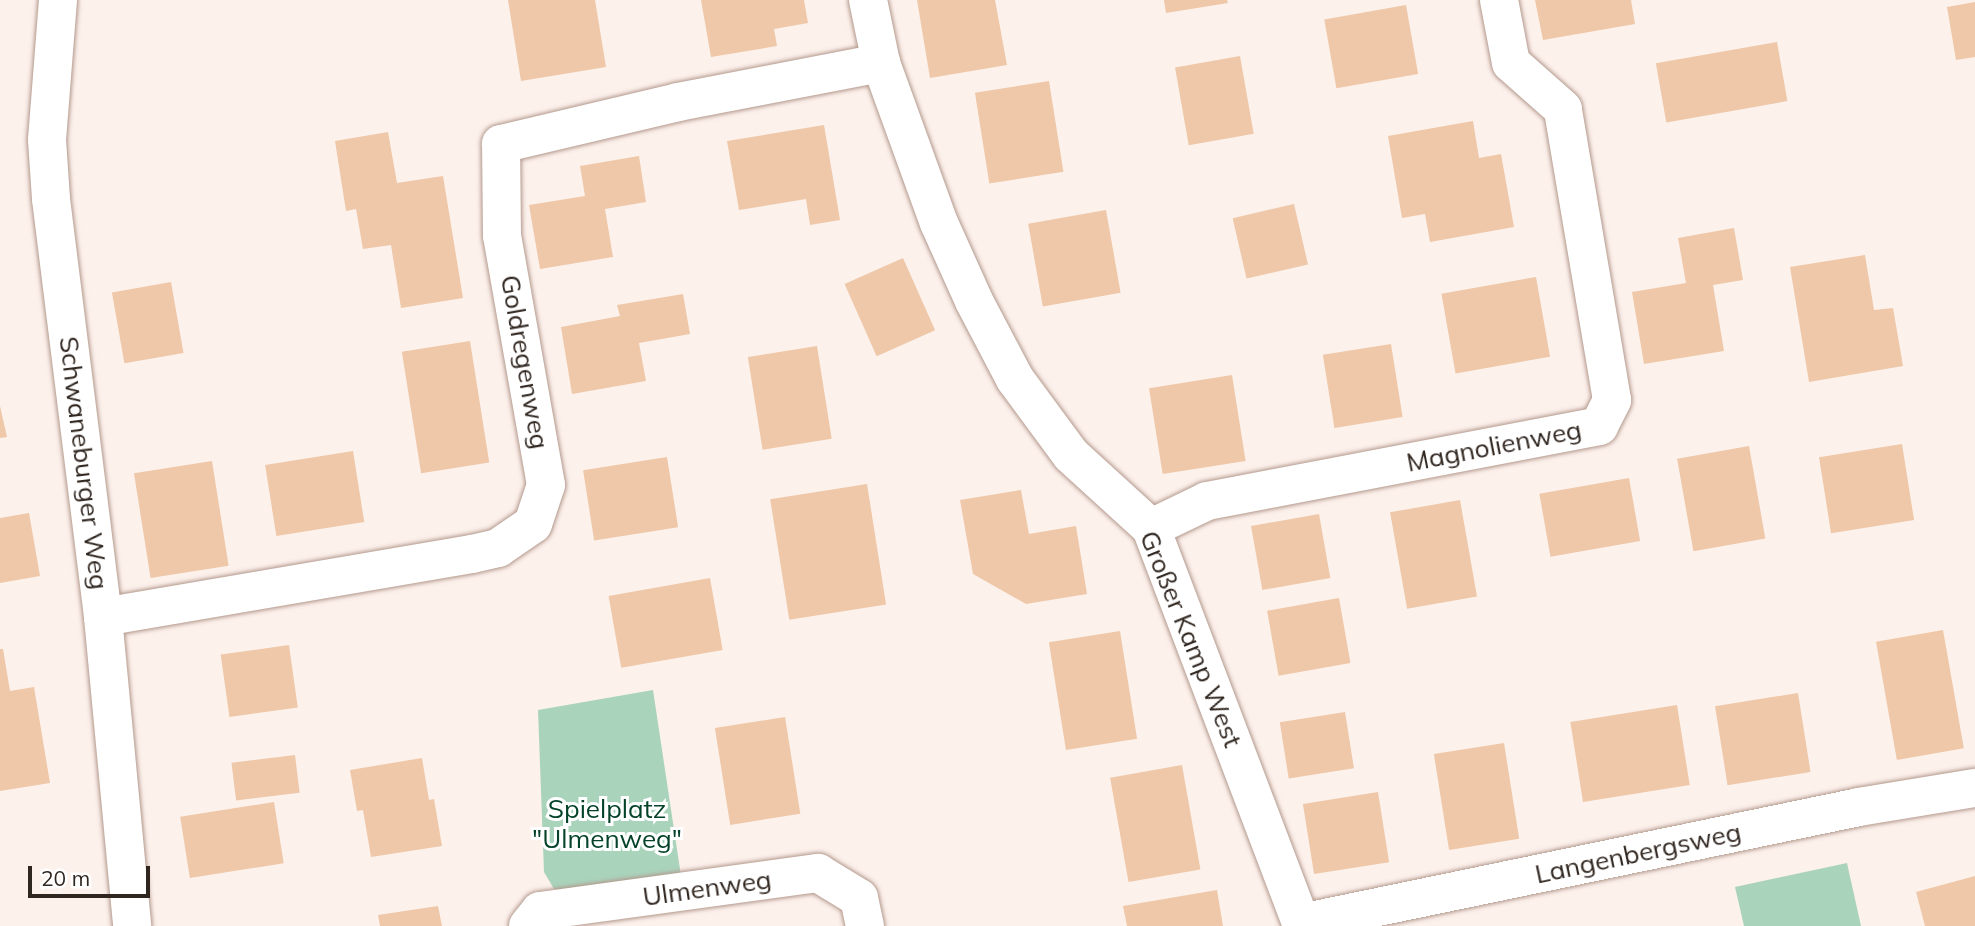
<!DOCTYPE html>
<meta charset="utf-8">
<style>
body{margin:0}
#map{position:relative;width:1975px;height:926px;overflow:hidden;background:#fdf1ec;font-family:Mulish,sans-serif}
div>[style]{position:absolute}
.green>*{inset:0;background:#aad3bc}
.building>*{inset:0;background:#eec8a8;transform-origin:0 0}
.roads{filter:drop-shadow(0 0 2px #b3998d) drop-shadow(0 0 2px #b3998d)}
.minor>*{height:38px;margin:-19px;padding:0 19px;transform-origin:19px;border-radius:19px;background:#fff}
span{translate:-50% -50%;white-space:nowrap;text-align:center;line-height:1.15;-webkit-text-stroke:6px #fff;paint-order:stroke}
.street-label{font-size:26px;color:#302620}
.park-label{font-size:26px;color:#044229}
.scale{position:absolute;left:28px;top:866px;width:122px;height:32px;box-sizing:border-box;border:4px solid #302620;border-top:0;padding-left:9px;font-size:21px;line-height:24px;white-space:nowrap;color:#302620;-webkit-text-stroke:5px #fff;paint-order:stroke}
</style>
<div id="map">
<div class="green">
<div style="clip-path:polygon(653px 690px,681px 876px,573px 896px,554px 889px,544px 872px,538px 710px)"></div>
<div style="clip-path:polygon(1847px 863px,1861px 926px,1744px 926px,1735px 887px)"></div>
</div>
<div class="building">
<div style="clip-path:polygon(508px 0,595px 0,606px 67px,521px 81px)"></div>
<div style="clip-path:polygon(701px 0,804px 0,808px 23px,774px 29px,777px 46px,711px 57px)"></div>
<div style="clip-path:polygon(917px 0,995px 0,1007px 65px,930px 78px)"></div>
<div style="clip-path:polygon(1164px 0,1227px 0,1228px 3px,1166px 13px)"></div>
<div style="clip-path:polygon(1535px 0,1631px 0,1635px 24px,1543px 40px)"></div>
<div style="clip-path:polygon(1975px 2px,1975px 57px,1956px 60px,1947px 7px)"></div>
<div style="left:1406px;top:5px;width:70px;height:83px;rotate:80deg"></div>
<div style="left:1777px;top:42px;width:60px;height:123px;rotate:80deg"></div>
<div style="left:1240px;top:56px;width:79px;height:66px;rotate:80deg"></div>
<div style="left:1049px;top:81px;width:92px;height:75px;rotate:81deg"></div>
<div style="clip-path:polygon(1473px 121px,1479px 158px,1501px 154px,1514px 227px,1430px 242px,1425px 214px,1402px 218px,1388px 136px)"></div>
<div style="clip-path:polygon(824px 125px,840px 220px,810px 225px,806px 199px,739px 210px,727px 141px)"></div>
<div style="clip-path:polygon(388px 132px,397px 183px,443px 176px,463px 298px,401px 308px,391px 245px,363px 249px,356px 209px,346px 211px,335px 141px)"></div>
<div style="clip-path:polygon(639px 156px,646px 202px,605px 209px,613px 257px,540px 269px,529px 205px,585px 196px,580px 166px)"></div>
<div style="left:1294px;top:204px;width:62px;height:63px;rotate:77deg"></div>
<div style="left:1106px;top:210px;width:84px;height:79px;rotate:80deg"></div>
<div style="clip-path:polygon(1734px 228px,1743px 280px,1713px 285px,1724px 351px,1644px 364px,1632px 292px,1686px 283px,1678px 238px)"></div>
<div style="clip-path:polygon(1865px 255px,1874px 310px,1893px 308px,1903px 366px,1809px 382px,1790px 267px)"></div>
<div style="left:903px;top:258px;width:79px;height:64px;rotate:66deg"></div>
<div style="left:1536px;top:277px;width:81px;height:96px;rotate:80deg"></div>
<div style="left:171px;top:282px;width:72px;height:60px;rotate:80deg"></div>
<div style="clip-path:polygon(683px 294px,690px 334px,639px 343px,646px 381px,572px 394px,561px 327px,620px 316px,617px 305px)"></div>
<div style="left:470px;top:341px;width:123px;height:69px;rotate:81deg"></div>
<div style="left:1391px;top:344px;width:74px;height:69px;rotate:81deg"></div>
<div style="left:817px;top:346px;width:94px;height:70px;rotate:81deg"></div>
<div style="left:1232px;top:375px;width:87px;height:84px;rotate:81deg"></div>
<div style="clip-path:polygon(0 406px,7px 437px,0 438px)"></div>
<div style="left:1902px;top:444px;width:77px;height:84px;rotate:81deg"></div>
<div style="left:1749px;top:446px;width:94px;height:73px;rotate:80deg"></div>
<div style="left:353px;top:451px;width:72px;height:89px;rotate:81deg"></div>
<div style="left:667px;top:457px;width:71px;height:85px;rotate:81deg"></div>
<div style="left:212px;top:461px;width:106px;height:79px;rotate:81deg"></div>
<div style="left:1629px;top:478px;width:64px;height:91px;rotate:80deg"></div>
<div style="left:867px;top:484px;width:122px;height:98px;rotate:81deg"></div>
<div style="clip-path:polygon(1021px 490px,1029px 534px,1076px 526px,1087px 594px,1026px 604px,973px 574px,960px 500px)"></div>
<div style="left:1460px;top:500px;width:98px;height:71px;rotate:80deg"></div>
<div style="clip-path:polygon(29px 513px,40px 576px,0 583px,0 518px)"></div>
<div style="left:1319px;top:514px;width:65px;height:69px;rotate:80deg"></div>
<div style="left:710px;top:578px;width:73px;height:103px;rotate:80deg"></div>
<div style="left:1339px;top:598px;width:66px;height:73px;rotate:80deg"></div>
<div style="left:1943px;top:630px;width:120px;height:68px;rotate:80deg"></div>
<div style="left:1120px;top:631px;width:109px;height:72px;rotate:81deg"></div>
<div style="left:289px;top:645px;width:63px;height:69px;rotate:82deg"></div>
<div style="clip-path:polygon(0 649px,3px 649px,10px 691px,34px 687px,50px 783px,0 791px)"></div>
<div style="left:1798px;top:693px;width:80px;height:84px;rotate:81deg"></div>
<div style="left:1677px;top:705px;width:81px;height:108px;rotate:81deg"></div>
<div style="left:1345px;top:712px;width:57px;height:66px;rotate:81deg"></div>
<div style="left:785px;top:717px;width:98px;height:71px;rotate:81deg"></div>
<div style="left:1504px;top:743px;width:97px;height:71px;rotate:81deg"></div>
<div style="left:295px;top:755px;width:38px;height:64px;rotate:83deg"></div>
<div style="clip-path:polygon(422px 758px,429px 800px,434px 799px,442px 846px,371px 857px,363px 810px,357px 811px,350px 770px)"></div>
<div style="left:1182px;top:765px;width:106px;height:73px;rotate:80deg"></div>
<div style="left:1378px;top:792px;width:71px;height:76px;rotate:81deg"></div>
<div style="left:274px;top:802px;width:62px;height:95px;rotate:81deg"></div>
<div style="clip-path:polygon(1975px 876px,1975px 926px,1925px 926px,1916px 892px)"></div>
<div style="clip-path:polygon(1217px 890px,1223px 926px,1127px 926px,1123px 906px)"></div>
<div style="clip-path:polygon(438px 906px,442px 926px,380px 926px,378px 915px)"></div>
</div>
<div class="roads">
<div class="minor">
<div style="left:58px;top:0;width:140px;rotate:94.5deg"></div>
<div style="left:47px;top:140px;width:59px;rotate:86.1deg"></div>
<div style="left:51px;top:199px;width:421px;rotate:82.9deg"></div>
<div style="left:103px;top:617px;width:310px;rotate:84.6deg"></div>
<div style="left:868px;top:0;width:64px;rotate:78.3deg"></div>
<div style="left:881px;top:63px;width:170px;rotate:70.1deg"></div>
<div style="left:939px;top:223px;width:85px;rotate:65.8deg"></div>
<div style="left:974px;top:301px;width:88px;rotate:62.3deg"></div>
<div style="left:1015px;top:379px;width:94px;rotate:53.6deg"></div>
<div style="left:1071px;top:455px;width:108px;rotate:42.4deg"></div>
<div style="left:1151px;top:528px;width:426px;rotate:69.2deg"></div>
<div style="left:1151px;top:528px;width:62px;rotate:-25.7deg"></div>
<div style="left:1207px;top:501px;width:399px;rotate:-10.8deg"></div>
<div style="left:1599px;top:426px;width:29px;rotate:-63deg"></div>
<div style="left:1612px;top:400px;width:295px;rotate:-99.6deg"></div>
<div style="left:1563px;top:109px;width:69px;rotate:-138.5deg"></div>
<div style="left:1511px;top:63px;width:64px;rotate:-100.8deg"></div>
<div style="left:103px;top:617px;width:374px;rotate:-9.7deg"></div>
<div style="left:472px;top:554px;width:27px;rotate:-13deg"></div>
<div style="left:498px;top:548px;width:42px;rotate:-34.4deg"></div>
<div style="left:533px;top:524px;width:41px;rotate:-71.6deg"></div>
<div style="left:546px;top:485px;width:253px;rotate:-100deg"></div>
<div style="left:502px;top:236px;width:92px;rotate:-90.6deg"></div>
<div style="left:501px;top:144px;width:182px;rotate:-13.3deg"></div>
<div style="left:678px;top:102px;width:207px;rotate:-10.9deg"></div>
<div style="left:1301px;top:923px;width:570px;rotate:-11.74deg"></div>
<div style="left:1859px;top:807px;width:118px;rotate:-9.3deg"></div>
<div style="left:528px;top:926px;width:19px;rotate:-51deg"></div>
<div style="left:540px;top:911px;width:281px;rotate:-7.8deg"></div>
<div style="left:818px;top:873px;width:48px;rotate:31.4deg"></div>
<div style="left:859px;top:898px;width:29px;rotate:78deg"></div>
</div>
</div>
<div class="street-label">
<span style="left:525px;top:362px;rotate:80deg">Goldregenweg</span>
<span style="left:1494px;top:446px;rotate:-11deg">Magnolienweg</span>
<span style="left:84px;top:463px;rotate:83deg">Schwaneburger Weg</span>
<span style="left:1191px;top:639px;rotate:68deg">Großer Kamp West</span>
<span style="left:1638px;top:853px;rotate:-12deg">Langenbergsweg</span>
<span style="left:707px;top:888px;rotate:-8deg">Ulmenweg</span>
</div>
<div class="park-label">
<span style="left:607px;top:824px">Spielplatz<br>"Ulmenweg"</span>
</div>
<div class="scale">20 m</div>
</div>
